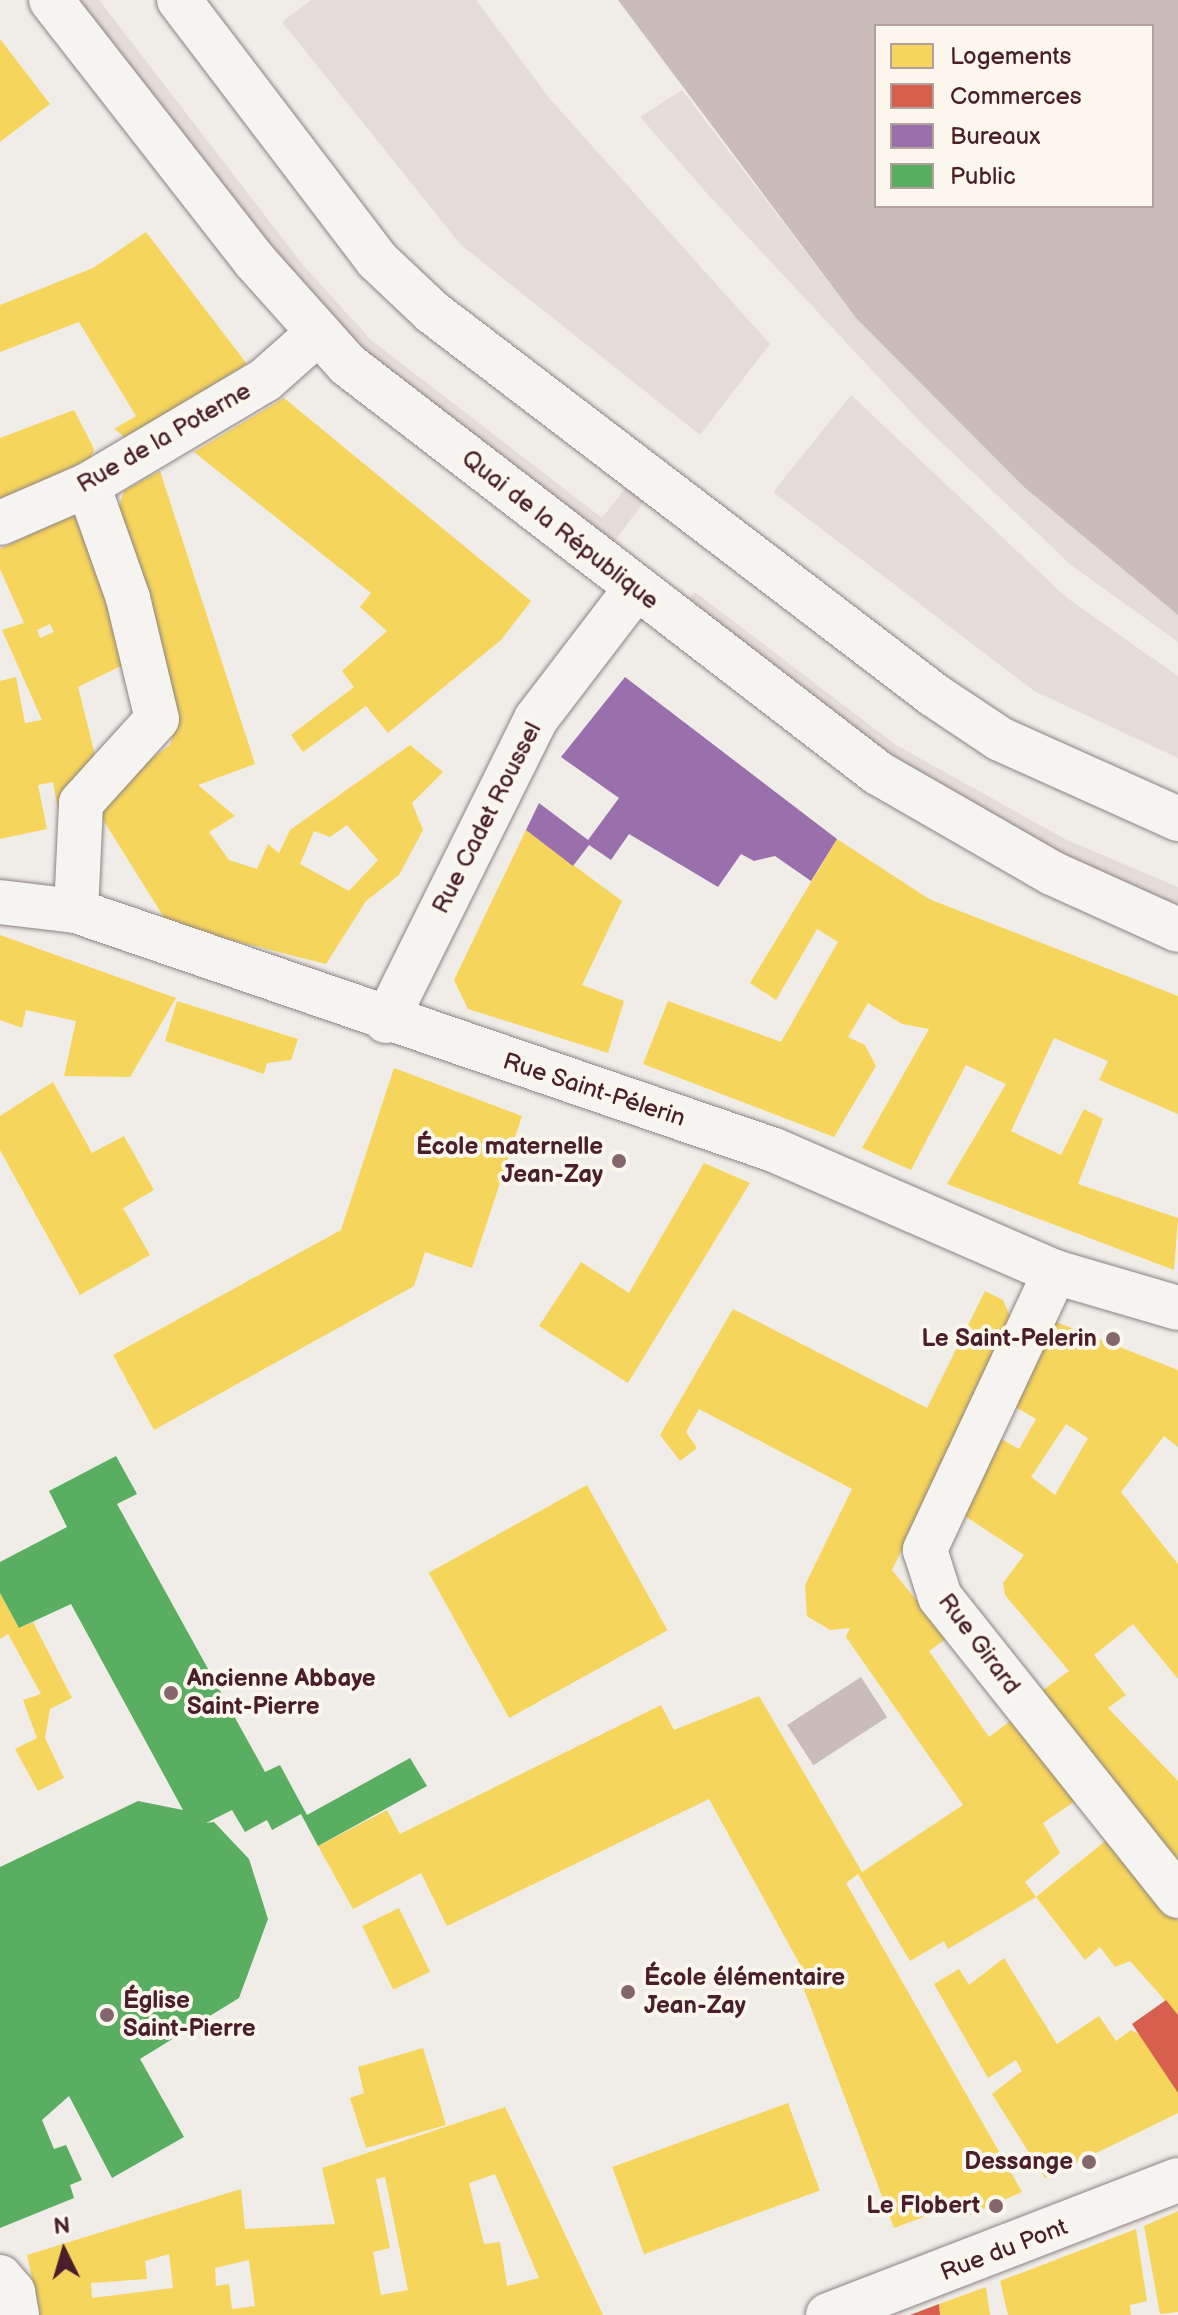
<!DOCTYPE html>
<meta charset="utf-8">
<style>
body{margin:0}
#map{position:relative;width:1178px;height:2315px;overflow:hidden;background:#f0ede8;font-family:"Balsamiq Sans",sans-serif}
div>[style]{position:absolute}
.green>*{inset:0;background:#e4ddd7}
.water>*{inset:0;background:#cabcb9;transform-origin:0 0}
.homes>*{inset:0;background:#f6d55c;transform-origin:0 0}
.shops>*{inset:0;background:#d6604d}
.offices>*{inset:0;background:#9970ab}
.public>*{inset:0;background:#5aae61}
.roads{filter:drop-shadow(0 0 2px #8d8383) drop-shadow(0 0 2px #8d8383)}
.street>*{height:44px;margin:-22px;padding:0 22px;transform-origin:22px;border-radius:22px;background:#f5f4f0}
.dots>*{width:22px;height:22px;translate:-50% -50%;box-sizing:border-box;border:4px solid #fbf7ec;border-radius:50%}
span{translate:-50% -50%;white-space:nowrap;text-align:center;line-height:1.15;-webkit-text-stroke:8px #fbf7ec;paint-order:stroke}
.street-label{font-size:24px;color:#4a1f2b}
.poi-label{font-size:24px;color:#4a1f2b;font-weight:700}
.right{translate:-100% -50%;text-align:right}
.left{translate:0 -50%;text-align:left}
.legend{position:absolute;left:874px;top:24px;width:280px;height:184px;box-sizing:border-box;background:#fbf7ec;border:2px solid #b4a19f;margin:0;padding:10px 14px;list-style:none;font-size:24px;color:#4a1f2b}
.legend li{display:flex;align-items:center;gap:16px;height:40px}
.legend b{width:40px;border:2px solid #b4a19f}
.north{position:absolute;left:24px;top:2211px;width:80px;height:80px;-webkit-text-stroke:6px #fbf7ec;paint-order:stroke;rotate:355deg;font-size:22px;font-weight:700;line-height:32px;text-align:center;color:#4a1f2b}
.north::after{content:'';display:block;margin:auto;width:28px;height:36px;background:#4a1f2b;clip-path:polygon(50% 0,100% 100%,50% 72%,0 100%)}
</style>
<div id="map">
<div class="green">
<div style="clip-path:polygon(76px 0,99px 0,303px 265px,371px 340px,602px 518px,632px 480px,650px 494px,610px 547px,358px 352px,289px 276px)"></div>
<div style="clip-path:polygon(311px 0,476px 0,550px 99px,770px 344px,700px 435px,461px 245px,282px 22px)"></div>
<div style="clip-path:polygon(682px 90px,856px 318px,1024px 487px,1178px 615px,1178px 642px,1072px 566px,924px 426px,703px 189px,640px 117px)"></div>
<div style="clip-path:polygon(851px 395px,1067px 598px,1178px 676px,1178px 758px,1034px 691px,773px 492px)"></div>
<div style="clip-path:polygon(695px 592px,896px 745px,1067px 840px,1178px 887px,1178px 907px,960px 806px,683px 606px)"></div>
</div>
<div class="water">
<div style="clip-path:polygon(evenodd,618px 0,1178px 0,1178px 615px,1024px 487px,856px 318px,618px 0,1152px 26px,1152px 206px,876px 206px,876px 26px,1152px 26px)"></div>
<div style="left:861px;top:1677px;width:48px;height:88px;rotate:57deg"></div>
</div>
<div class="homes">
<div style="clip-path:polygon(0 39px,50px 104px,0 142px)"></div>
<div style="clip-path:polygon(146px 232px,247px 364px,126px 438px,114px 429px,136px 416px,79px 322px,0 352px,0 305px,93px 268px)"></div>
<div style="clip-path:polygon(284px 398px,531px 601px,501px 640px,388px 733px,366px 706px,303px 752px,291px 735px,354px 687px,342px 671px,387px 631px,360px 607px,371px 593px,194px 452px)"></div>
<div style="clip-path:polygon(74px 410px,94px 449px,91px 458px,0 501px,0 438px)"></div>
<div style="clip-path:polygon(evenodd,160px 471px,255px 764px,198px 785px,235px 816px,209px 832px,229px 860px,257px 869px,268px 844px,279px 853px,290px 830px,410px 745px,443px 772px,412px 803px,423px 830px,399px 875px,366px 901px,326px 964px,168px 924px,92px 802px,170px 745px,176px 724px,115px 519px,124px 491px,160px 471px,347px 825px,378px 860px,349px 891px,300px 864px,314px 831px,330px 837px,347px 825px)"></div>
<div style="clip-path:polygon(evenodd,79px 511px,129px 662px,78px 687px,99px 771px,59px 815px,53px 782px,38px 785px,47px 829px,0 839px,0 681px,16px 677px,25px 723px,42px 720px,2px 630px,24px 623px,0 569px,0 549px,79px 511px,50px 624px,54px 632px,40px 638px,37px 630px,50px 624px)"></div>
<div style="clip-path:polygon(526px 830px,622px 901px,582px 985px,624px 1001px,608px 1053px,468px 1009px,454px 980px)"></div>
<div style="clip-path:polygon(837px 839px,929px 899px,1178px 996px,1178px 1114px,1099px 1080px,1108px 1061px,1054px 1038px,1011px 1131px,1061px 1155px,1084px 1109px,1103px 1119px,1078px 1184px,1178px 1218px,1174px 1270px,947px 1184px,1006px 1084px,966px 1065px,911px 1170px,862px 1148px,929px 1029px,902px 1024px,868px 1003px,848px 1037px,865px 1045px,876px 1066px,834px 1137px,643px 1064px,668px 1001px,781px 1042px,838px 942px,817px 929px,776px 1000px,750px 983px)"></div>
<div style="clip-path:polygon(0 935px,176px 998px,130px 1077px,64px 1076px,76px 1021px,26px 1010px,22px 1028px,0 1020px)"></div>
<div style="clip-path:polygon(177px 1001px,298px 1039px,291px 1060px,267px 1063px,264px 1074px,165px 1041px)"></div>
<div style="clip-path:polygon(394px 1068px,522px 1116px,472px 1268px,425px 1252px,414px 1286px,154px 1430px,113px 1355px,341px 1230px)"></div>
<div style="clip-path:polygon(53px 1082px,92px 1153px,124px 1136px,154px 1190px,123px 1208px,150px 1255px,80px 1295px,0 1150px,0 1116px)"></div>
<div style="clip-path:polygon(704px 1163px,750px 1183px,628px 1383px,539px 1326px,581px 1262px,629px 1293px)"></div>
<div style="clip-path:polygon(985px 1291px,1003px 1300px,1013px 1323px,892px 1570px,947px 1638px,929px 1651px,989px 1737px,1014px 1718px,1078px 1799px,1043px 1823px,1060px 1853px,1025px 1882px,1036px 1897px,948px 1949px,944px 1941px,910px 1961px,858px 1874px,846px 1883px,1022px 2192px,965px 2217px,958px 2204px,894px 2228px,802px 1984px,809px 1981px,709px 1799px,447px 1926px,421px 1873px,353px 1909px,318px 1846px,387px 1810px,400px 1834px,661px 1705px,674px 1730px,759px 1696px,862px 1872px,963px 1805px,846px 1637px,850px 1628px,830px 1630px,807px 1616px,805px 1585px,852px 1489px,699px 1409px,686px 1432px,697px 1448px,680px 1461px,660px 1435px,733px 1309px,927px 1408px)"></div>
<div style="clip-path:polygon(evenodd,1056px 1322px,1178px 1370px,1178px 1447px,1164px 1436px,1121px 1492px,1178px 1564px,1178px 1679px,1133px 1624px,1094px 1655px,1126px 1695px,1108px 1708px,1178px 1781px,1178px 1864px,1039px 1693px,1069px 1671px,1005px 1595px,1003px 1583px,1024px 1555px,962px 1514px,1000px 1438px,1019px 1449px,1036px 1419px,1014px 1406px,1056px 1322px,1066px 1424px,1088px 1438px,1055px 1495px,1031px 1477px,1066px 1424px)"></div>
<div style="left:587px;top:1485px;width:166px;height:181px;rotate:61deg"></div>
<div style="clip-path:polygon(0 1593px,19px 1628px,33px 1622px,72px 1698px,50px 1709px,45px 1738px,64px 1778px,38px 1791px,15px 1749px,37px 1738px,23px 1700px,41px 1694px,8px 1634px,0 1639px)"></div>
<div style="clip-path:polygon(1109px 1838px,1178px 1921px,1178px 2015px,1130px 1961px,1115px 1967px,1100px 1947px,1085px 1960px,1036px 1897px)"></div>
<div style="left:399px;top:1908px;width:71px;height:41px;rotate:64deg"></div>
<div style="clip-path:polygon(1004px 1958px,1057px 2044px,1099px 2016px,1116px 2041px,1131px 2030px,1145px 2037px,1178px 2093px,1178px 2113px,1045px 2178px,992px 2094px,1022px 2071px,1016px 2060px,988px 2078px,934px 1984px,959px 1969px,969px 1985px)"></div>
<div style="clip-path:polygon(423px 2048px,446px 2125px,366px 2148px,350px 2098px,364px 2093px,358px 2067px)"></div>
<div style="left:788px;top:2103px;width:93px;height:187px;rotate:70deg"></div>
<div style="clip-path:polygon(evenodd,505px 2107px,603px 2315px,40px 2315px,27px 2255px,241px 2189px,245px 2229px,335px 2224px,322px 2168px,505px 2107px,495px 2174px,539px 2278px,507px 2286px,500px 2242px,484px 2244px,469px 2183px,495px 2174px,505px 2107px,385px 2177px,408px 2290px,381px 2295px,373px 2252px,390px 2248px,376px 2179px,385px 2177px,505px 2107px,169px 2254px,173px 2288px,92px 2298px,91px 2283px,147px 2279px,145px 2261px,169px 2254px,505px 2107px,249px 2260px,255px 2306px,232px 2309px,229px 2284px,216px 2286px,215px 2268px,249px 2260px)"></div>
<div style="clip-path:polygon(1178px 2211px,1178px 2312px,1160px 2314px,1144px 2226px)"></div>
<div style="clip-path:polygon(1136px 2229px,1147px 2301px,1130px 2305px,1131px 2315px,1008px 2315px,1000px 2281px)"></div>
<div style="clip-path:polygon(986px 2287px,990px 2315px,940px 2315px,939px 2304px)"></div>
</div>
<div class="shops">
<div style="clip-path:polygon(1166px 2000px,1178px 2015px,1178px 2093px,1132px 2024px)"></div>
<div style="clip-path:polygon(939px 2304px,940px 2315px,910px 2315px)"></div>
</div>
<div class="offices">
<div style="clip-path:polygon(625px 677px,837px 839px,811px 881px,775px 856px,754px 861px,741px 854px,718px 887px,629px 834px,611px 860px,589px 845px,573px 866px,526px 830px,539px 803px,588px 840px,619px 798px,561px 757px)"></div>
</div>
<div class="public">
<div style="clip-path:polygon(116px 1456px,137px 1494px,117px 1504px,265px 1772px,280px 1765px,307px 1815px,410px 1758px,427px 1786px,318px 1846px,301px 1814px,272px 1830px,267px 1820px,245px 1832px,232px 1810px,206px 1823px,214px 1822px,249px 1859px,268px 1919px,239px 1998px,140px 2059px,184px 2137px,112px 2178px,69px 2096px,42px 2120px,54px 2149px,66px 2145px,82px 2180px,70px 2185px,74px 2198px,0 2228px,0 1867px,138px 1801px,183px 1810px,71px 1604px,19px 1628px,0 1593px,0 1562px,67px 1527px,49px 1491px)"></div>
</div>
<div class="roads">
<div class="street">
<div style="left:51px;top:0;width:330px;rotate:52deg"></div>
<div style="left:254px;top:260px;width:141px;rotate:48.2deg"></div>
<div style="left:348px;top:365px;width:669px;rotate:37.59deg"></div>
<div style="left:878px;top:773px;width:201px;rotate:29.9deg"></div>
<div style="left:1052px;top:873px;width:138px;rotate:24.3deg"></div>
<div style="left:179px;top:0;width:327px;rotate:52.7deg"></div>
<div style="left:377px;top:260px;width:76px;rotate:43.4deg"></div>
<div style="left:432px;top:312px;width:631px;rotate:37.34deg"></div>
<div style="left:934px;top:695px;width:79px;rotate:33.7deg"></div>
<div style="left:1000px;top:739px;width:195px;rotate:24.2deg"></div>
<div style="left:0;top:523px;width:96px;rotate:-23.4deg"></div>
<div style="left:88px;top:485px;width:206px;rotate:-30.7deg"></div>
<div style="left:265px;top:380px;width:69px;rotate:-41.5deg"></div>
<div style="left:0;top:902px;width:77px;rotate:6.8deg"></div>
<div style="left:76px;top:911px;width:738px;rotate:18.9deg"></div>
<div style="left:774px;top:1150px;width:306px;rotate:23.5deg"></div>
<div style="left:1055px;top:1272px;width:128px;rotate:16.3deg"></div>
<div style="left:76px;top:911px;width:108px;rotate:-87.3deg"></div>
<div style="left:81px;top:803px;width:113px;rotate:-47.9deg"></div>
<div style="left:157px;top:719px;width:124px;rotate:-103.5deg"></div>
<div style="left:128px;top:598px;width:120px;rotate:-109.5deg"></div>
<div style="left:386px;top:1021px;width:337px;rotate:-63.6deg"></div>
<div style="left:536px;top:719px;width:165px;rotate:-52.6deg"></div>
<div style="left:1055px;top:1272px;width:307px;rotate:115.1deg"></div>
<div style="left:925px;top:1550px;width:49px;rotate:72.3deg"></div>
<div style="left:940px;top:1597px;width:382px;rotate:51.5deg"></div>
<div style="left:0;top:2277px;width:20px;rotate:49deg"></div>
<div style="left:13px;top:2292px;width:23px;rotate:80deg"></div>
<div style="left:828px;top:2315px;width:375px;rotate:-21.1deg"></div>
</div>
</div>
<div class="dots">
<div style="left:619px;top:1161px;background:#84676d"></div>
<div style="left:1113px;top:1339px;background:#84676d"></div>
<div style="left:171px;top:1693px;background:#84676d"></div>
<div style="left:628px;top:1992px;background:#84676d"></div>
<div style="left:107px;top:2015px;background:#84676d"></div>
<div style="left:1089px;top:2162px;background:#84676d"></div>
<div style="left:996px;top:2206px;background:#84676d"></div>
</div>
<div class="street-label">
<span style="left:164px;top:438px;rotate:-30deg">Rue de la Poterne</span>
<span style="left:560px;top:530px;rotate:38deg">Quai de la République</span>
<span style="left:487px;top:818px;rotate:-63deg">Rue Cadet Roussel</span>
<span style="left:594px;top:1090px;rotate:18deg">Rue Saint-Pélerin</span>
<span style="left:979px;top:1644px;rotate:53deg">Rue Girard</span>
<span style="left:1004px;top:2250px;rotate:-21deg">Rue du Pont</span>
</div>
<div class="poi-label">
<span class="right" style="left:603px;top:1161px">École maternelle<br>Jean-Zay</span>
<span class="right" style="left:1097px;top:1339px">Le Saint-Pelerin</span>
<span class="left" style="left:187px;top:1693px">Ancienne Abbaye<br>Saint-Pierre</span>
<span class="left" style="left:644px;top:1992px">École élémentaire<br>Jean-Zay</span>
<span class="left" style="left:123px;top:2015px">Église<br>Saint-Pierre</span>
<span class="right" style="left:1073px;top:2162px">Dessange</span>
<span class="right" style="left:980px;top:2206px">Le Flobert</span>
</div>
<ul class="legend">
<li><b style="height:22px;background:#f6d55c"></b>Logements</li>
<li><b style="height:22px;background:#d6604d"></b>Commerces</li>
<li><b style="height:22px;background:#9970ab"></b>Bureaux</li>
<li><b style="height:22px;background:#5aae61"></b>Public</li>
</ul>
<div class="north">N</div>
</div>
